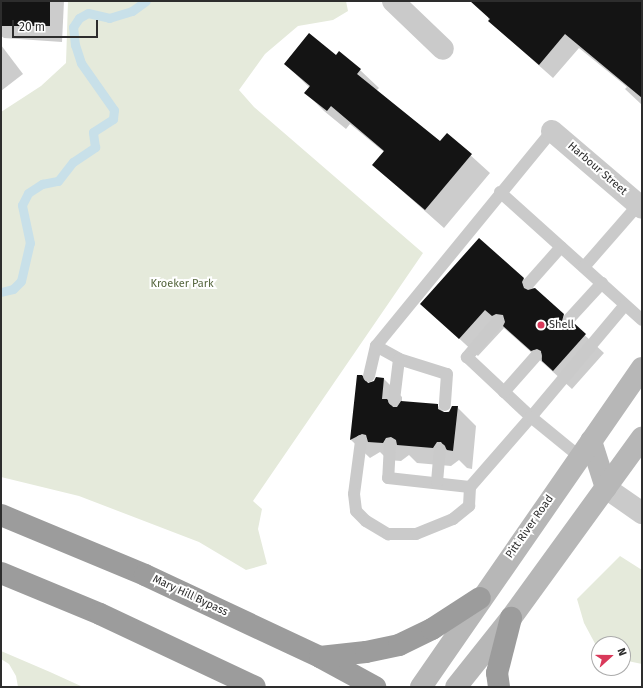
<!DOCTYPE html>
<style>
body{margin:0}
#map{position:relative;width:643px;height:688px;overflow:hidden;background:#fff;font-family:"Fira Sans",sans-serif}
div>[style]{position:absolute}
.green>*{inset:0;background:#e5eadb}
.shadow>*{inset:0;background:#0003}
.stream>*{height:9px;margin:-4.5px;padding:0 4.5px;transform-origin:4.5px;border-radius:4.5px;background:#c8e0e9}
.building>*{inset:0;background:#141414;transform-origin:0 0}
.service>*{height:12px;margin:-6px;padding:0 6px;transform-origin:6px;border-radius:6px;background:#cacaca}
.minor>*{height:22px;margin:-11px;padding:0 11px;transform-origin:11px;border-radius:11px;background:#cacaca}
.secondary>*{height:22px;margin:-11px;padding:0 11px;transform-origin:11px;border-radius:11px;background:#b7b7b7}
.trunk>*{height:22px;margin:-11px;padding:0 11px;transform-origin:11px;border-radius:11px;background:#9c9c9c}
.dots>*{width:11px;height:11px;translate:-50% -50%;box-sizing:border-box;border:2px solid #fff;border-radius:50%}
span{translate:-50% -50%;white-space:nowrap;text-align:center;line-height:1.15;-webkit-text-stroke:4px #fff;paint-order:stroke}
.street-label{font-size:11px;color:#2d2d2d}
.park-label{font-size:11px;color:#55663d}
.poi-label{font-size:11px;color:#2d2d2d}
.left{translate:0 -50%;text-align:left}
.frame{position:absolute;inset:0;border:2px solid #2d2d2d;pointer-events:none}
.north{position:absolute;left:591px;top:636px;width:40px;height:40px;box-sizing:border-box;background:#fff;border:1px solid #ababab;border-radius:50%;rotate:69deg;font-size:11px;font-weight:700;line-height:16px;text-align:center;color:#2d2d2d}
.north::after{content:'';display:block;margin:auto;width:14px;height:18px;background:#d9395a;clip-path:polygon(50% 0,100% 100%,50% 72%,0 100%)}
.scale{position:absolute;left:12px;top:20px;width:86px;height:18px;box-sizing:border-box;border:2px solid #2d2d2d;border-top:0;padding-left:5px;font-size:12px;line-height:14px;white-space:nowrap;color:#2d2d2d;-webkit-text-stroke:3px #fff;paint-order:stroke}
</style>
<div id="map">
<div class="green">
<div style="clip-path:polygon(68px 1px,346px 1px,348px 11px,333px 20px,298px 26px,265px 54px,239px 90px,254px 107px,423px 253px,253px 501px,262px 509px,258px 529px,267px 564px,246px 570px,199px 542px,79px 496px,1px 477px,1px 112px,41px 86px,66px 63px)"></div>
<div style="clip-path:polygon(620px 556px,642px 570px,642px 664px,623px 660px,623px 644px,599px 644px,599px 651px,584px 623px,577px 599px)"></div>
<div style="clip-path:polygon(1px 651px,50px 672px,83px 687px,18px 687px,16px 676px,9px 664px,1px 659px)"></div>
</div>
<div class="shadow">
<div style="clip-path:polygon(1px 1px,64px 1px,62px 42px,4px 38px,1px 36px)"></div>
<div style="clip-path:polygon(483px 1px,642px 1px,642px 105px,625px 89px,627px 87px,579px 48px,553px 78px,489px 21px)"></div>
<div style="clip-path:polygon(1px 45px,23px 74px,1px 91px)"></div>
<div style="clip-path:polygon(336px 56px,360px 70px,379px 88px,376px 91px,440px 142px,447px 134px,490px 173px,444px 228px,373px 165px,384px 152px,350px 124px,346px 129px,324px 111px,306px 93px,310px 88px,285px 64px)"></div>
<div style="clip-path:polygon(523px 278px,604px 353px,572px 389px,504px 328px,478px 356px,422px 304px)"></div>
<div style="clip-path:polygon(358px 376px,369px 384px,384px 379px,402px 397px,402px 402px,437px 405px,445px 413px,457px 407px,476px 426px,472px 469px,467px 468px,459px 460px,451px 466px,417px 463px,409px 455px,401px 461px,388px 460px,380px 452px,370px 458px,351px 440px)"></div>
</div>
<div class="stream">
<div style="left:1px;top:292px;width:12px;rotate:-14deg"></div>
<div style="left:13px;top:289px;width:11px;rotate:-45deg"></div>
<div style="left:21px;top:281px;width:39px;rotate:-77deg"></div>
<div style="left:30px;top:243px;width:39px;rotate:-102deg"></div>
<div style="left:22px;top:205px;width:13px;rotate:-63deg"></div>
<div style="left:28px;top:193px;width:17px;rotate:-33deg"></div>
<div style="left:42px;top:184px;width:16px;rotate:-11deg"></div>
<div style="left:58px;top:181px;width:24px;rotate:-52deg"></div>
<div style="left:73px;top:162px;width:27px;rotate:-34deg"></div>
<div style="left:95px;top:147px;width:15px;rotate:-98deg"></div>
<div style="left:93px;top:132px;width:24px;rotate:-33deg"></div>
<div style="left:113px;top:119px;width:9px;rotate:-84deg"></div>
<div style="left:114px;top:110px;width:57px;rotate:-125.1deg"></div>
<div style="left:81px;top:63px;width:19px;rotate:-108deg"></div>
<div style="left:75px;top:45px;width:18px;rotate:-96deg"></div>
<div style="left:73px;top:27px;width:11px;rotate:-56deg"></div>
<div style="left:79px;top:18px;width:10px;rotate:-29deg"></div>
<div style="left:88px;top:13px;width:22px;rotate:13deg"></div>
<div style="left:109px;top:18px;width:24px;rotate:-17deg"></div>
<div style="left:132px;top:11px;width:17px;rotate:-36deg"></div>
</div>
<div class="building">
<div style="left:1px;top:1px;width:49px;height:25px"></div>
<div style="clip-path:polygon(470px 1px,642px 1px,642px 98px,565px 34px,539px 65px,488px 21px,490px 19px)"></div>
<div style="clip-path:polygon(309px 33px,336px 55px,339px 51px,361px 69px,357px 74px,440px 141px,447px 133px,472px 154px,425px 210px,372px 165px,384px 151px,331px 106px,327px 111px,304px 93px,310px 86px,284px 64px)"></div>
<div style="clip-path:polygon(479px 238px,524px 278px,522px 282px,524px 288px,528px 290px,535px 288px,564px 314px,562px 321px,564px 325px,571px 326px,575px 324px,586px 334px,553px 371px,542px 361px,541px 351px,537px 349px,531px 351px,503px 326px,505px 322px,503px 315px,496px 314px,492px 316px,485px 310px,459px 339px,420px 304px)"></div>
<div style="clip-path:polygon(357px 375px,362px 375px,368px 383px,374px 381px,376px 377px,384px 378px,382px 399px,387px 399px,393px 407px,397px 407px,401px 401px,438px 404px,438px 409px,444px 412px,449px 412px,452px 406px,458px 406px,453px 451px,447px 450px,441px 442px,437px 442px,433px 448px,397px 445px,396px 440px,391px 437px,386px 438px,383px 443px,368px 442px,366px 435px,362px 434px,350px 440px)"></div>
</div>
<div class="service">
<div style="left:500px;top:192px;width:191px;rotate:42deg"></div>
<div style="left:584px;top:267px;width:82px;rotate:-48.9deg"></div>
<div style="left:529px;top:283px;width:48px;rotate:-48.4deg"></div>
<div style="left:569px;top:319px;width:49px;rotate:-47.5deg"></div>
<div style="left:498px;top:321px;width:48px;rotate:130.7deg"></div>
<div style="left:467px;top:357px;width:88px;rotate:43.2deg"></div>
<div style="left:531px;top:417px;width:146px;rotate:-50deg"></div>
<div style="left:376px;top:346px;width:26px;rotate:29deg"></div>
<div style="left:399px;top:359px;width:50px;rotate:17.4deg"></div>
<div style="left:447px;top:374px;width:31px;rotate:94deg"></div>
<div style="left:369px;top:376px;width:31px;rotate:-77deg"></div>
<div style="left:376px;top:346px;width:278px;rotate:-50.7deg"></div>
<div style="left:504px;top:392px;width:48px;rotate:-48.4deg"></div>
<div style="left:394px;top:400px;width:41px;rotate:-83deg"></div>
<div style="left:361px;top:441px;width:53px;rotate:97.5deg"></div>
<div style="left:354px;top:494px;width:17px;rotate:83deg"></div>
<div style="left:356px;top:511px;width:14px;rotate:45deg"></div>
<div style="left:366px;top:521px;width:26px;rotate:31deg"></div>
<div style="left:388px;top:534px;width:28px"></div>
<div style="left:416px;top:534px;width:40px;rotate:-22deg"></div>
<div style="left:453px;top:519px;width:21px;rotate:-39deg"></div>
<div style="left:469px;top:506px;width:19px;rotate:-87deg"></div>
<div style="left:470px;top:487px;width:93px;rotate:-48.9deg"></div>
<div style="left:531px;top:417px;width:63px;rotate:39.2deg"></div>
<div style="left:390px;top:444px;width:34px;rotate:93deg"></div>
<div style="left:388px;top:478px;width:82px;rotate:6.3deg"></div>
<div style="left:437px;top:482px;width:33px;rotate:-85deg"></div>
</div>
<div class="minor">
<div style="left:393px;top:1px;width:69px;rotate:43.8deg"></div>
<div style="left:552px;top:131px;width:118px;rotate:40.5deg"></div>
<div style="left:606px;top:488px;width:44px;rotate:34.8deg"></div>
</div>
<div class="secondary">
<div style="left:591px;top:441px;width:49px;rotate:72.3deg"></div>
<div style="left:421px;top:687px;width:388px;rotate:-55.3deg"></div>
<div style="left:456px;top:687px;width:88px;rotate:-51.4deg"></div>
<div style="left:511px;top:618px;width:223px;rotate:-54deg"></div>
</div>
<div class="trunk">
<div style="left:1px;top:515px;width:156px;rotate:22.6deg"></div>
<div style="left:145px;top:575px;width:193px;rotate:25.1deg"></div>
<div style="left:320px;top:657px;width:63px;rotate:28.6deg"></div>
<div style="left:1px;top:573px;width:107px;rotate:22.5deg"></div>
<div style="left:100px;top:614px;width:171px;rotate:25.2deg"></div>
<div style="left:320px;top:657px;width:46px;rotate:-6.2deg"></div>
<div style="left:366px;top:652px;width:34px;rotate:-12deg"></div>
<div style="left:399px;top:645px;width:37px;rotate:-26deg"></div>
<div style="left:432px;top:629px;width:57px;rotate:-32.9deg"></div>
<div style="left:499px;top:687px;width:14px;rotate:-98deg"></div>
<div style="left:497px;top:673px;width:57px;rotate:-75.7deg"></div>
</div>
<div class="dots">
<div style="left:541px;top:325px;background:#d9395a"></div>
</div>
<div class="street-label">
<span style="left:597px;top:169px;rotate:41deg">Harbour Street</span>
<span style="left:530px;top:527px;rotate:-55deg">Pitt River Road</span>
<span style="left:190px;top:596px;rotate:25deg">Mary Hill Bypass</span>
</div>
<div class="park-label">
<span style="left:182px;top:284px">Kroeker Park</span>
</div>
<div class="poi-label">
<span class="left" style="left:549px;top:325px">Shell</span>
</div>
<div class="frame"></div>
<div class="north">N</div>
<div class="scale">20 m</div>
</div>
